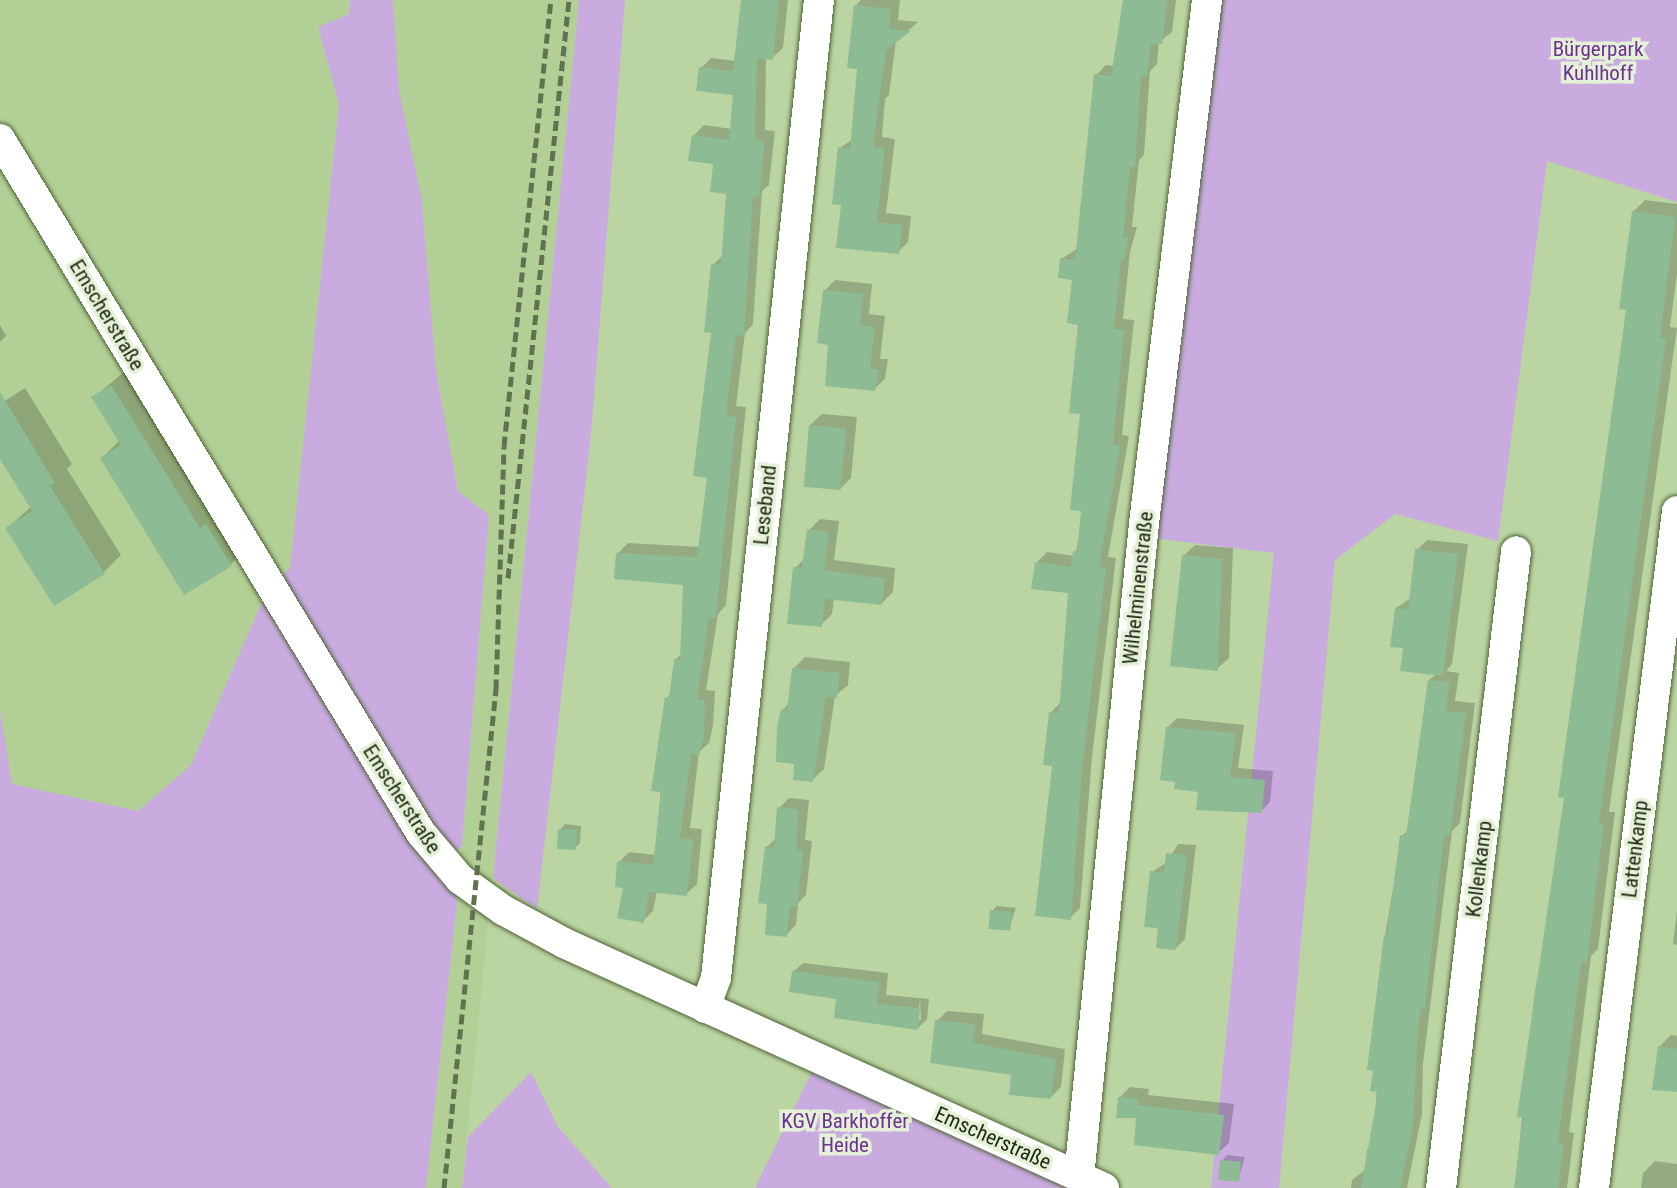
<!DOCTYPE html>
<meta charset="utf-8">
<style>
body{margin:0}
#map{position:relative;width:1677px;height:1188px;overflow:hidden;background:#bbd5a2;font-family:"Roboto Condensed",sans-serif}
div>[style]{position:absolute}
.built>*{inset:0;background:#b2d095}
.green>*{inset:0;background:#c9abe0}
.shadow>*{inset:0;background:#0003}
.building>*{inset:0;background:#8cbb94;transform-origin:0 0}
.roads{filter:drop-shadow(0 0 2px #4e6436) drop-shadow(0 0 2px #4e6436)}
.minor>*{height:30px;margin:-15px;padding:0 15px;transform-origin:15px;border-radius:15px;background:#fff}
.rail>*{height:5px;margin-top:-2.5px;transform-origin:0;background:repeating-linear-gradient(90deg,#617251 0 10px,transparent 0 15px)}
span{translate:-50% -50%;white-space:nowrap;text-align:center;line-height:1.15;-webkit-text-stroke:7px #e4f1d7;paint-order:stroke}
.park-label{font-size:21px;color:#6e3194}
.street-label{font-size:21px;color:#202a16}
</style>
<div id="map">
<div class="built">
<div style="clip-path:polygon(0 0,350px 0,349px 14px,318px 28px,339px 105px,290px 568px,265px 595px,191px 765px,138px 811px,11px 784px,0 710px)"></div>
<div style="clip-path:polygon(393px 0,579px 0,462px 1188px,426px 1188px,459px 884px,489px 515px,458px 491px,436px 371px,422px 201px,399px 90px)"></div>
</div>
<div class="green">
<div style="clip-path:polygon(350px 0,393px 0,399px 90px,422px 201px,436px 371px,458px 491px,489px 515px,462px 846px,449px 857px,279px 579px,290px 568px,339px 105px,318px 27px,349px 14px)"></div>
<div style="clip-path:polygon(579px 0,625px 0,591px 435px,537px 909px,493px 878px)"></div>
<div style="clip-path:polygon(1216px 0,1677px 0,1677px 202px,1547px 161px,1498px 541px,1395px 514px,1335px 560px,1279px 1188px,1211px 1188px,1274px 553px,1144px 537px)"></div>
<div style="clip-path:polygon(265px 595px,459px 884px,426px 1188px,0 1188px,0 710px,12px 784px,138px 811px,191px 765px)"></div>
<div style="clip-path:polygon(817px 1061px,1096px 1188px,755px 1188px)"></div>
<div style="clip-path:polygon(531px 1072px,558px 1127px,612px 1188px,462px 1188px,468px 1137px)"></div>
</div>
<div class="shadow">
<div style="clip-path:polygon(743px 0,788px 0,783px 48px,772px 58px,766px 58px,765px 130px,775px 131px,769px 185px,762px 191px,753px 324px,745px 333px,736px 406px,746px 407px,726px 605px,718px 614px,706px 690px,715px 691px,713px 726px,709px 743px,699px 752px,690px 828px,702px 829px,697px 884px,686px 894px,657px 891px,653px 911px,643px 921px,625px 887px,619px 862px,629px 852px,656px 855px,667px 698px,671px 693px,675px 660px,682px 653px,685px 584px,618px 553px,628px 543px,700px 547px,709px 476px,713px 265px,724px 254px,728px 192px,715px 162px,693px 136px,704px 125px,732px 129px,735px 94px,701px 68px,711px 58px,736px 61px)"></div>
<div style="clip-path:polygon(861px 0,900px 0,898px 20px,918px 22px,896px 41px,889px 95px,885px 99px,882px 137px,895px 139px,886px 213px,911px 216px,908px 242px,898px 252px,843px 204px,840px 148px,853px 139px,859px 68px,855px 6px)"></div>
<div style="clip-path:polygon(1124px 0,1176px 0,1172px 32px,1159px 42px,1157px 64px,1150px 71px,1144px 155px,1139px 160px,1132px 227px,1137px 227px,1130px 252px,1123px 319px,1134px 320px,1122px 435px,1129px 436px,1108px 557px,1116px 558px,1092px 757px,1080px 908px,1070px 918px,1051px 712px,1062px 701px,1070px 591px,1037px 562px,1047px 552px,1075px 556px,1084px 510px,1080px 323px,1074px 279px,1061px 259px,1077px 249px,1096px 75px,1106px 65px,1114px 66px)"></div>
<div style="clip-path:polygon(1645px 200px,1677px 204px,1677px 274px,1670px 327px,1677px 328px,1609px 812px,1615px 812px,1598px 949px,1591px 956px,1569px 1132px,1574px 1133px,1567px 1188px,1515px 1188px,1534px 998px,1537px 979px,1543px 973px,1628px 309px,1633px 212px)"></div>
<div style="clip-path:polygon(835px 280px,872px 284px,869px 314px,885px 316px,880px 359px,888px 359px,885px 379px,874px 389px,830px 343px,824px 291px)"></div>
<div style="clip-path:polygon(0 325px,6px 336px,0 342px)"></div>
<div style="clip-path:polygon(135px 363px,254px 541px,231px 564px,102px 458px,120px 440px,94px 397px)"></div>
<div style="clip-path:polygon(25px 388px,72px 464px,67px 469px,121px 555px,104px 572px,7px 528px,31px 507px,0 456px,0 404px)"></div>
<div style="clip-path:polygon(822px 414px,857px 417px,851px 478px,839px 490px,810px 425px)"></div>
<div style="clip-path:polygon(820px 519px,839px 521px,834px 560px,895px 568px,893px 592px,882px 603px,834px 598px,832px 614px,821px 625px,795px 568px,805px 558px,809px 530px)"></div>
<div style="clip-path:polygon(1427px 540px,1468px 544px,1452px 664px,1446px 671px,1459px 673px,1455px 701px,1475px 703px,1460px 823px,1452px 831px,1423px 1064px,1422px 1114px,1407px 1188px,1351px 1188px,1352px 1180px,1365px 1170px,1367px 1150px,1374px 1143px,1385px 936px,1402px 836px,1409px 829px,1429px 680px,1436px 674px,1405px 647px,1396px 608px,1411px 598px,1417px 550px)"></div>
<div style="clip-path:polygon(1195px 545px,1233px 548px,1229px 658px,1217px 669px,1183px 556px)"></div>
<div style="clip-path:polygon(805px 657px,850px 662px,848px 685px,835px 696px,824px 769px,812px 780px,796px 763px,783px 710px,789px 703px,793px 669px)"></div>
<div style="clip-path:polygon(1177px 718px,1244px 725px,1238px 768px,1273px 771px,1270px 802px,1261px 811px,1200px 790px,1168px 727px)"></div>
<div style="clip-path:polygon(789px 798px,809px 800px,805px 840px,812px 841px,806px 895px,798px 903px,796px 925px,786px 935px,769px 902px,767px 847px,777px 837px,779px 808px)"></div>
<div style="clip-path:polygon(565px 824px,581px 826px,580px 843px,574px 849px,560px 830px)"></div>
<div style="clip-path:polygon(1178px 844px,1196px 845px,1185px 939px,1175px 949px,1160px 927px,1152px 872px,1167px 862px)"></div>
<div style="clip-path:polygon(997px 906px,1016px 908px,1009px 929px,992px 911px)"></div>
<div style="clip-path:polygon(1677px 910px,1677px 945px,1673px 944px)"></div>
<div style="clip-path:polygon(evenodd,803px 963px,888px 973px,886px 995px,929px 999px,927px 1019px,918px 1028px,838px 997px,793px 972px,803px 963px,920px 999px,921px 1020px,918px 1020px,920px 999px)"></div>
<div style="clip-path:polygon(947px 1011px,984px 1014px,982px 1034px,1065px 1049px,1061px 1087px,1051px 1097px,1013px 1074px,937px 1021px)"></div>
<div style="clip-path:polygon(1671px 1035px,1677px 1036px,1677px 1091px,1659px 1047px)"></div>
<div style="clip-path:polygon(1130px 1087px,1149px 1089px,1148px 1095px,1234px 1104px,1229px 1143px,1218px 1153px,1138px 1116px,1119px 1098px)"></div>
<div style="clip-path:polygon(1227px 1155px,1245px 1157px,1238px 1180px,1222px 1161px)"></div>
<div style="clip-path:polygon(1655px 1161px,1677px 1164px,1677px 1188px,1641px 1188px,1643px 1173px)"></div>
</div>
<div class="building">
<div style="clip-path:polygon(741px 0,779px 0,773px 60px,757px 58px,755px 139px,765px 141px,759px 197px,753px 197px,744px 336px,736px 335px,726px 416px,736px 417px,716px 618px,709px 617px,697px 700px,705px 701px,704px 737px,699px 755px,691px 754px,680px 838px,693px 839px,687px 896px,649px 892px,644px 923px,617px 918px,623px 888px,615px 887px,617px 861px,653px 865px,661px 792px,651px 791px,665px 697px,669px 698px,674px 659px,680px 660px,683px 585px,614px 579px,616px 553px,697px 557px,707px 478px,693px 476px,711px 333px,704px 332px,711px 264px,721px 265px,726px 194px,710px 192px,713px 164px,688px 161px,692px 135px,729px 140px,733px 95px,696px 91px,699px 67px,733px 71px)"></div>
<div style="clip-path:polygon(1123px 0,1167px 0,1162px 44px,1151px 43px,1147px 76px,1141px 76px,1135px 167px,1130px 167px,1123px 237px,1128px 237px,1125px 260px,1121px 259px,1114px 329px,1124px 330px,1113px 445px,1120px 446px,1099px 567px,1106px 568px,1082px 769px,1071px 920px,1035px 916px,1052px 766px,1043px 765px,1049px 712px,1059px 713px,1068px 593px,1031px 589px,1035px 562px,1071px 567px,1073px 551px,1077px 552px,1081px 511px,1070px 510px,1080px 414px,1069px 413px,1078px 325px,1067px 323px,1072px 280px,1058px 278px,1060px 258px,1075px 260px,1094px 74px,1111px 76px)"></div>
<div style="clip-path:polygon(854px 5px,891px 9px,889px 29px,911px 31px,886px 50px,873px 147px,885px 148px,877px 222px,902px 225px,899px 254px,836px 248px,841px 205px,832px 204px,838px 147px,850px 149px,857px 69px,847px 68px)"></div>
<div style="clip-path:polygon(1632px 211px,1675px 217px,1660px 338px,1666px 339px,1599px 823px,1604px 823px,1587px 963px,1581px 962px,1558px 1143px,1564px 1144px,1558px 1188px,1514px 1188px,1523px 1118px,1517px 1117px,1564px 798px,1558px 797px,1626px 310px,1619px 309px)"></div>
<div style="clip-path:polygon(823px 290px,863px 294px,860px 325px,875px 327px,870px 369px,879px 370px,875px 391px,825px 386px,828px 345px,817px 343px)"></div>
<div style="clip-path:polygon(111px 385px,200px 528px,206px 524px,232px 566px,184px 595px,100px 458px,121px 445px,91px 397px)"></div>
<div style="clip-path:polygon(0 392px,55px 483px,50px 486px,105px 574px,54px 606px,5px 528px,32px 511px,0 459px)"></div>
<div style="left:809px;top:425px;width:37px;height:62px;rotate:5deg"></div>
<div style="clip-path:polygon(807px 529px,829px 532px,824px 570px,885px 579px,882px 605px,825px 599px,822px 627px,787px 624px,793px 567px,802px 568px)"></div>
<div style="clip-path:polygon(1415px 549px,1458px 554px,1443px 676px,1400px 671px,1403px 648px,1390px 647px,1395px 608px,1408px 609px)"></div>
<div style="clip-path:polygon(1182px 555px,1222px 559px,1218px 671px,1170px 666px)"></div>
<div style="clip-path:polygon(792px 668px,840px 673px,837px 698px,826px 697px,813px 782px,793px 780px,794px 764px,776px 762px,777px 726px,781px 709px,787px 710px)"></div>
<div style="clip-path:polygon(1428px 680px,1450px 682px,1446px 711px,1466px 713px,1450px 836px,1444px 835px,1425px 1009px,1421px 1008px,1418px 1030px,1413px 1126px,1400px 1188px,1361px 1188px,1378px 1092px,1370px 1091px,1373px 1071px,1367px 1070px,1384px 935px,1387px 936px,1400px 835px,1406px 836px)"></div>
<div style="clip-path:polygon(1166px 727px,1236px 733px,1230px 777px,1265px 780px,1262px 813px,1196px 810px,1198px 792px,1174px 789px,1175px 782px,1160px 780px)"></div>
<div style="clip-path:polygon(777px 807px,799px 809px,796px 850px,803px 850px,797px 907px,790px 906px,787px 937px,765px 935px,767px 904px,758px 903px,765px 846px,774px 847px)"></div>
<div style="left:558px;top:829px;width:19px;height:20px;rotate:3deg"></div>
<div style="clip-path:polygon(1166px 853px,1187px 855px,1176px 950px,1156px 948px,1158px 928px,1144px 927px,1150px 871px,1164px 872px)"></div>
<div style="left:990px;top:910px;width:22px;height:19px;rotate:5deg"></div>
<div style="clip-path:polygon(792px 971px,879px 982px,877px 1004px,920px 1008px,918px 1030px,834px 1018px,836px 999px,789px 992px)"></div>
<div style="clip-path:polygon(935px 1020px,975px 1024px,973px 1043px,1056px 1059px,1051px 1099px,1009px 1095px,1011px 1075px,930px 1063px)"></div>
<div style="clip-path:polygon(1658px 1046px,1677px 1049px,1677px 1092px,1652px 1090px)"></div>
<div style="clip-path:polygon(1118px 1097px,1139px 1099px,1138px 1105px,1224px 1115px,1219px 1155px,1134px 1145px,1136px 1118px,1116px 1118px)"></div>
<div style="left:1220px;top:1160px;width:21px;height:20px;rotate:5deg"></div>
</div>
<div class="roads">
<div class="minor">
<div style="left:0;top:139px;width:812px;rotate:58.76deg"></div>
<div style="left:421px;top:833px;width:60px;rotate:49.7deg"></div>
<div style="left:460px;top:879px;width:53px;rotate:35.8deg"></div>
<div style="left:503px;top:910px;width:69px;rotate:28.4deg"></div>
<div style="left:564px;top:943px;width:593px;rotate:24.4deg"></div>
<div style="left:705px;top:1008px;width:32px;rotate:-70deg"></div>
<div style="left:716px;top:978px;width:983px;rotate:-83.99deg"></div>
<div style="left:1079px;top:1177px;width:657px;rotate:-84.32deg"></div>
<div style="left:1144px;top:523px;width:527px;rotate:-83.13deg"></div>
<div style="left:1441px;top:1188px;width:641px;rotate:-83.28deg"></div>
<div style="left:1594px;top:1188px;width:682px;rotate:-83.01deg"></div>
</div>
</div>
<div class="rail">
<div style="left:508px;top:578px;width:581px;rotate:-83.98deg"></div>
<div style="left:444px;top:1188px;width:502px;rotate:-84.05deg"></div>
<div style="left:496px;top:689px;width:243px;rotate:-88.1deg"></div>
<div style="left:504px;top:446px;width:448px;rotate:-84deg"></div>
</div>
<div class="park-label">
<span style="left:1598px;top:61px">Bürgerpark<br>Kuhlhoff</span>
<span style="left:845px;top:1133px">KGV Barkhoffer<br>Heide</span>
</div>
<div class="street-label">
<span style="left:107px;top:315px;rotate:59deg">Emscherstraße</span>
<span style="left:765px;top:505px;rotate:-84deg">Leseband</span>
<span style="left:1138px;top:588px;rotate:-84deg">Wilhelminenstraße</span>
<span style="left:402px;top:799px;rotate:57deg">Emscherstraße</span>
<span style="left:1635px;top:849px;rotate:-83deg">Lattenkamp</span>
<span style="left:1479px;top:869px;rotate:-83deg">Kollenkamp</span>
<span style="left:993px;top:1138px;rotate:24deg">Emscherstraße</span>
</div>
</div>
